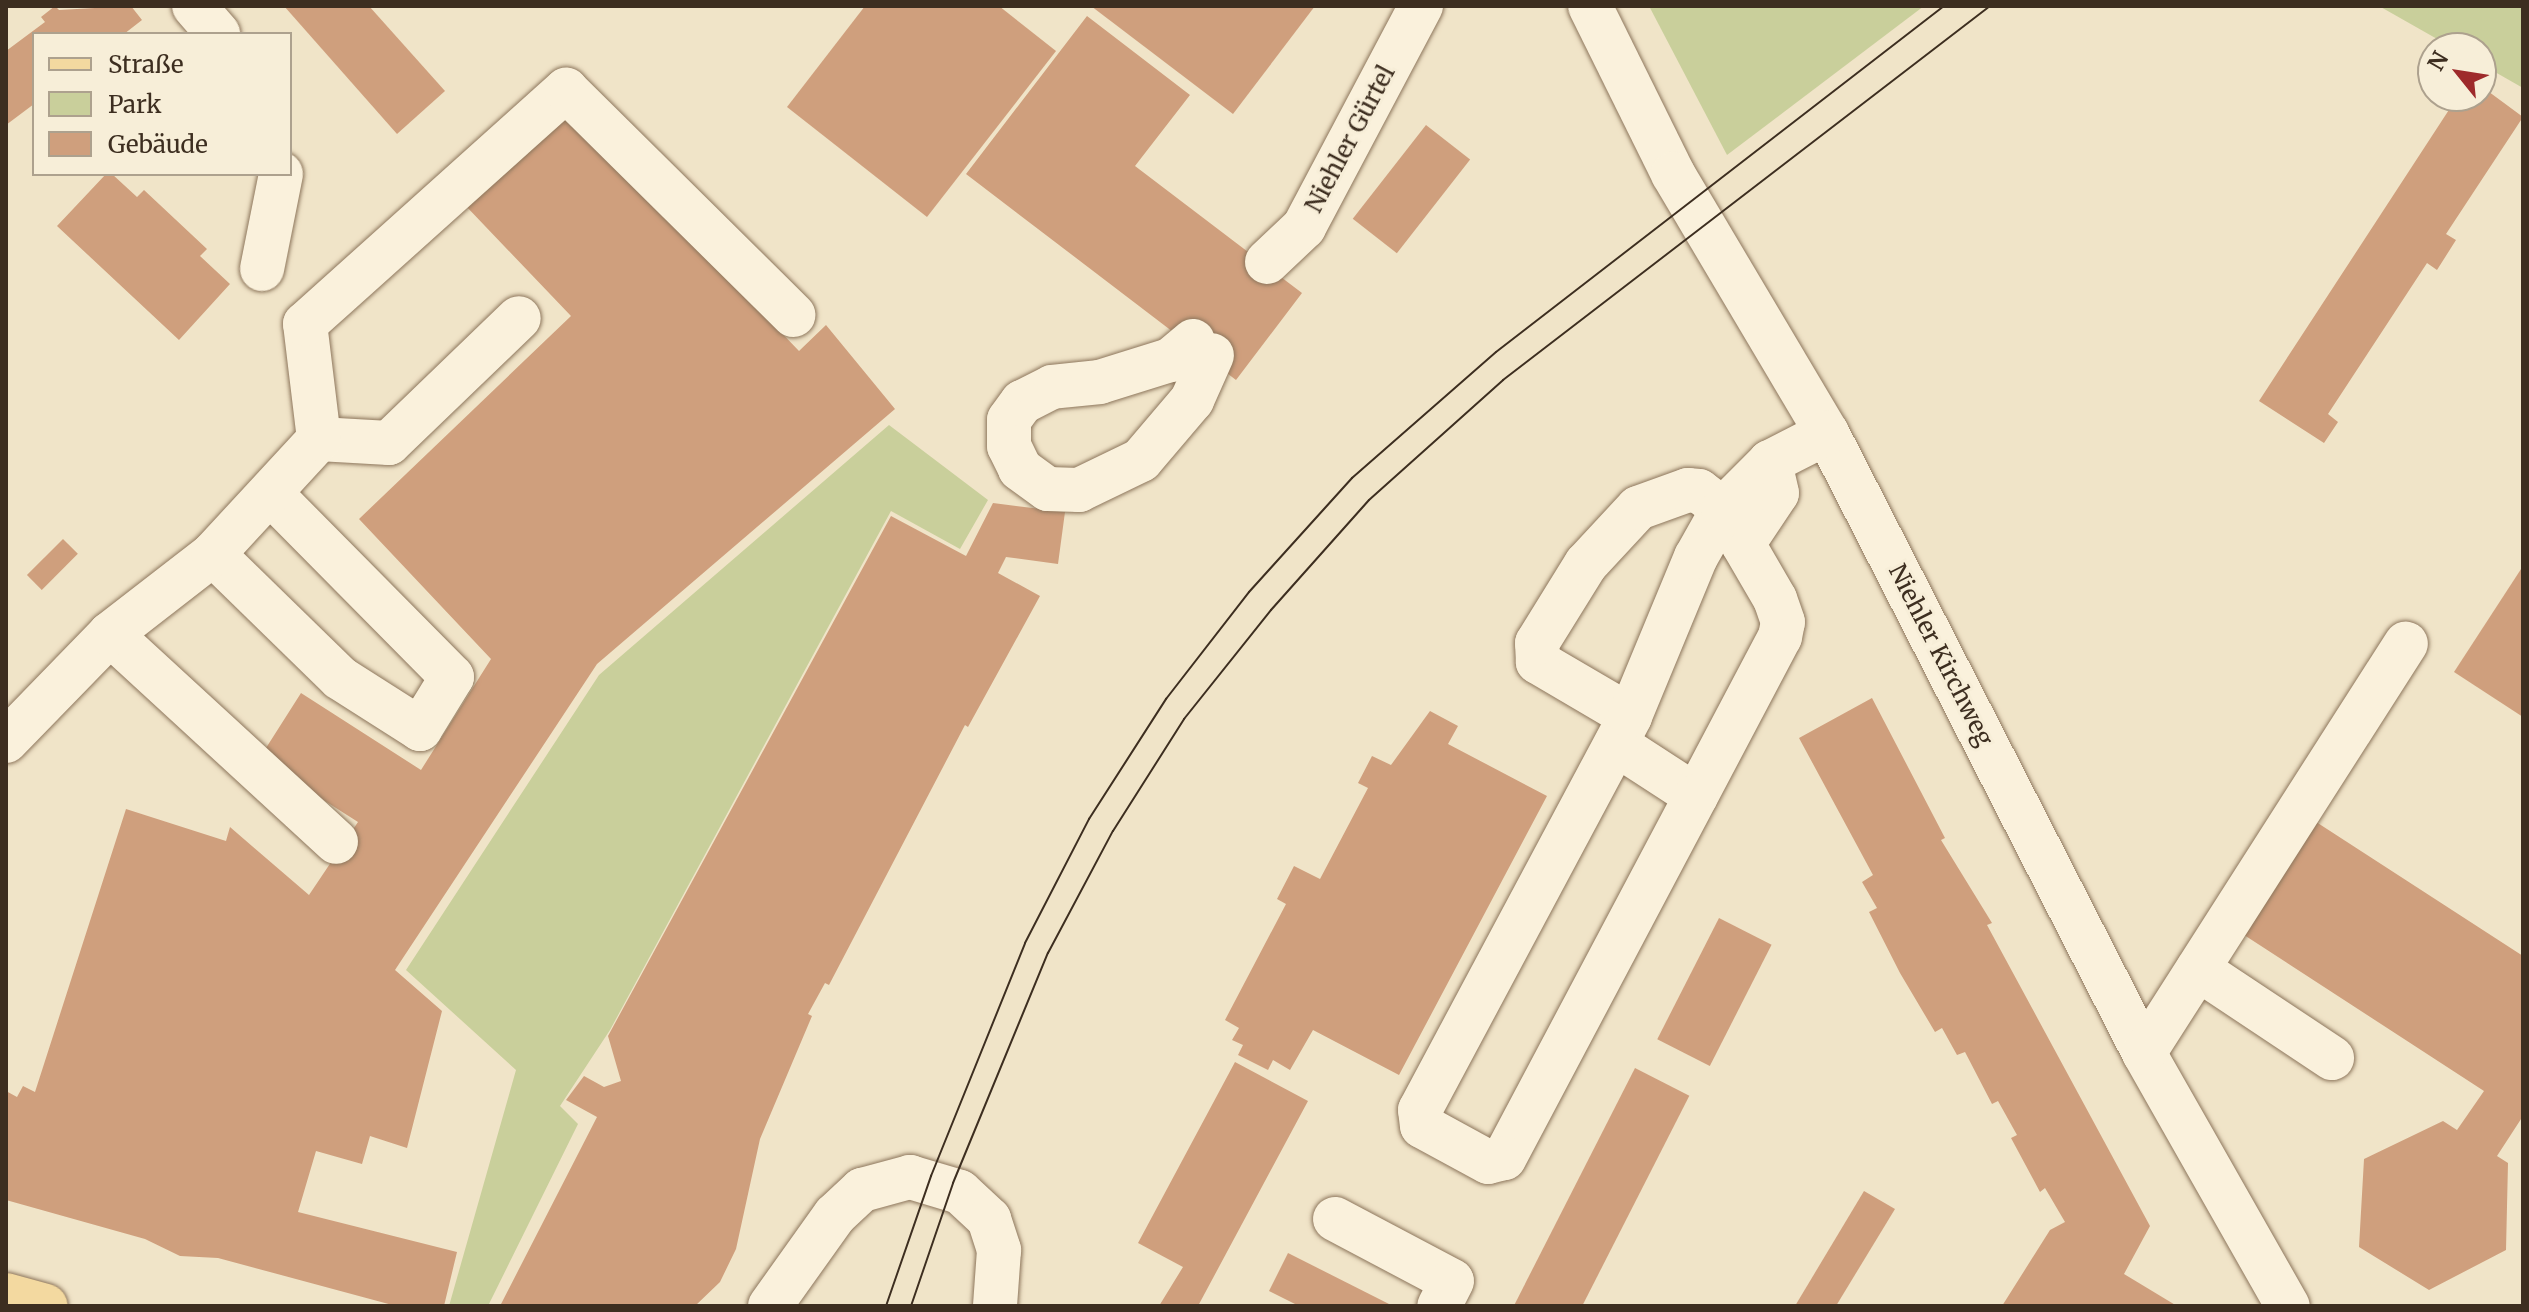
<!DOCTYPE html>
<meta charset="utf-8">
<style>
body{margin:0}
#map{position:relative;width:2529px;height:1312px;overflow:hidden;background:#f0e4c8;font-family:Merriweather,serif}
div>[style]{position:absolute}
.green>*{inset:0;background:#c9cf9b}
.building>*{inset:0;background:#cf9f7d;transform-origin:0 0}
.roads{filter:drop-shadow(0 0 2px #8d765c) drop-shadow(0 0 2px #8d765c)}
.minor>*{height:44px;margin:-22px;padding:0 22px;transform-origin:22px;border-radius:22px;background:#faf1dc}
.major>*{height:44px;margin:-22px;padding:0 22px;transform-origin:22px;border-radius:22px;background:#f3d9a0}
.tram>*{height:2px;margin:-1px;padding:0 1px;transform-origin:1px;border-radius:1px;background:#3d2e20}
span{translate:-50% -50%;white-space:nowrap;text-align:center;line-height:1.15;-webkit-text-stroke:6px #f7eed8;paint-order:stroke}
.street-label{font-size:24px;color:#3d2e20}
.frame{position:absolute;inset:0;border:8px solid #3d2e20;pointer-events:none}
.legend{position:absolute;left:32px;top:32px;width:260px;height:144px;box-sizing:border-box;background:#f7eed8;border:2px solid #ada18e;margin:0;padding:10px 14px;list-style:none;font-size:24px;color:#3d2e20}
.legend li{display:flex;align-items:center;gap:16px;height:40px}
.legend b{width:40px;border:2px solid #ada18e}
.north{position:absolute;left:2417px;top:32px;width:80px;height:80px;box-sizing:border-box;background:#f7eed8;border:2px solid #ada18e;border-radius:50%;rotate:300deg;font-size:22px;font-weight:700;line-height:32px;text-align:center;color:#3d2e20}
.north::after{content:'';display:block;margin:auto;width:28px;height:36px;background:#9e2a2b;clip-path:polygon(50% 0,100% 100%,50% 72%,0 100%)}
</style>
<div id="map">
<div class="green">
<div style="clip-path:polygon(1649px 6px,1924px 6px,1727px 155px)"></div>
<div style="clip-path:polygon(2379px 6px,2523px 6px,2523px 88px,2481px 64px,2481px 48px,2453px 48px)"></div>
<div style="clip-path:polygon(889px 425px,988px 500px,960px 549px,891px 511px,610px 1030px,560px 1106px,578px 1124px,488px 1306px,449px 1306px,516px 1070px,406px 970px,599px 675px)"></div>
</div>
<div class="building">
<div style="clip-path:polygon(55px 6px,59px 10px,131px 6px,142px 20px,124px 34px,34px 34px,34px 104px,6px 125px,6px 51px,45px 22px,41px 17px)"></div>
<div style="clip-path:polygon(284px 6px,369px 6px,445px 91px,397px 134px)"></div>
<div style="clip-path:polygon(865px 6px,999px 6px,1056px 51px,927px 217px,787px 107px)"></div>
<div style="clip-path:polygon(1091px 6px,1315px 6px,1233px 114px)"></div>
<div style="clip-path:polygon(1087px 16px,1190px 95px,1135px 166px,1302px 293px,1236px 380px,966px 174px)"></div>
<div style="clip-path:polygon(2481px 86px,2523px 117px,2446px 234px,2456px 240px,2437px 270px,2427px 263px,2328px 414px,2338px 422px,2324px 443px,2259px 401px,2458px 96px,2481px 96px)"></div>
<div style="clip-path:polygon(565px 107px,799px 351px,826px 325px,895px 409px,597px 664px,395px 970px,442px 1011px,407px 1148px,370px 1136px,362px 1164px,316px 1151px,298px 1212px,457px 1252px,444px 1306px,396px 1306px,218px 1258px,180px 1256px,145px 1239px,6px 1200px,6px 1091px,17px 1097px,23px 1086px,35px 1092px,126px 809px,226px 841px,230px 827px,309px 895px,358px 822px,259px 759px,301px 693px,421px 770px,491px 659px,359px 519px,571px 316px,464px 204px)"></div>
<div style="left:1426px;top:125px;width:56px;height:119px;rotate:38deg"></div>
<div style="clip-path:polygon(106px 174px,112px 174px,137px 197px,144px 190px,207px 249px,200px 256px,230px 284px,179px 340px,57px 226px)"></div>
<div style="clip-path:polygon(993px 503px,1065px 512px,1058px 564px,1006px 557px,998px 573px,1040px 596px,968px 727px,965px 725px,829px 985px,825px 983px,808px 1014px,812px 1016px,760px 1139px,736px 1249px,720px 1282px,695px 1306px,500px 1306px,597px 1117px,566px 1100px,584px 1076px,604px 1087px,621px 1081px,608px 1036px,891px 516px,966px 556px)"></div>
<div style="left:63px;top:539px;width:21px;height:51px;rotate:45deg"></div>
<div style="clip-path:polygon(2523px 566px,2523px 717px,2454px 672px)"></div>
<div style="clip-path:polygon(1872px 698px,1945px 838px,1941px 840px,1992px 923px,1987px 925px,2150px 1226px,2124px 1274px,2177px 1306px,2002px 1306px,2050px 1230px,2065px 1222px,2045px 1188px,2040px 1192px,2011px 1138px,2017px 1135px,1998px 1101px,1992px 1104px,1965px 1052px,1957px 1055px,1942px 1028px,1935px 1032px,1900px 973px,1869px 912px,1877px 908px,1862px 882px,1873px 875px,1799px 738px)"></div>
<div style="clip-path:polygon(1430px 711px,1458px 726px,1448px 744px,1547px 796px,1399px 1075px,1313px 1030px,1290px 1070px,1273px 1060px,1268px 1070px,1238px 1055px,1243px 1045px,1232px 1040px,1239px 1028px,1225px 1020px,1286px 904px,1277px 899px,1294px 866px,1320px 879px,1368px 788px,1358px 783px,1372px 756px,1391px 765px)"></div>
<div style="clip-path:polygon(2310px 818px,2523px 956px,2523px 1116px,2497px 1156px,2508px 1163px,2506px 1250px,2429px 1290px,2359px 1247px,2364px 1159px,2443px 1121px,2457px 1130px,2484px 1091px,2238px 931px)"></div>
<div style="left:1719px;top:918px;width:59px;height:136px;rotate:27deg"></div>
<div style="clip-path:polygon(1235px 1062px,1308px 1101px,1198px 1306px,1159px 1306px,1183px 1267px,1138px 1243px)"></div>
<div style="left:1635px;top:1068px;width:61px;height:267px;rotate:27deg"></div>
<div style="clip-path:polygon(1864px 1191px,1895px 1209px,1836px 1306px,1795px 1306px)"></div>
<div style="clip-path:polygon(1288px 1253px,1393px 1306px,1299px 1306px,1269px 1291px)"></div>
</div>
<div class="roads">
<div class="minor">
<div style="left:194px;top:6px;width:37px;rotate:49deg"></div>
<div style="left:1590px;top:6px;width:187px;rotate:63.7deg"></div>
<div style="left:1673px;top:174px;width:301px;rotate:59.3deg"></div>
<div style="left:1827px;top:433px;width:696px;rotate:62.92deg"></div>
<div style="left:2144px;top:1053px;width:291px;rotate:60.4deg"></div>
<div style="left:1267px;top:262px;width:51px;rotate:-43.4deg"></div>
<div style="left:1304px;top:227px;width:250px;rotate:-62.1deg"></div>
<div style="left:262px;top:269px;width:97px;rotate:-78.7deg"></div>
<div style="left:1193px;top:341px;width:30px;rotate:140deg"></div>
<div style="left:1170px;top:360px;width:73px;rotate:162.6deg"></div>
<div style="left:1100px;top:382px;width:48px;rotate:174.1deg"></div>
<div style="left:1052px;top:387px;width:34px;rotate:153deg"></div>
<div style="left:1022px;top:402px;width:22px;rotate:126deg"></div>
<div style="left:1009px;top:420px;width:26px;rotate:90deg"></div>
<div style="left:1009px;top:446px;width:25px;rotate:64deg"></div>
<div style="left:1020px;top:469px;width:34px;rotate:36deg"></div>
<div style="left:1048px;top:489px;width:31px;rotate:2deg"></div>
<div style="left:1079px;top:490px;width:69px;rotate:-25.8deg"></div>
<div style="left:1141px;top:460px;width:79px;rotate:-49.6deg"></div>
<div style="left:1192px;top:400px;width:49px;rotate:-66deg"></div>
<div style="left:319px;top:439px;width:70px;rotate:3.3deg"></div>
<div style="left:389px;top:443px;width:180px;rotate:-43.9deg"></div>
<div style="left:213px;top:554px;width:177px;rotate:44.3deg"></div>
<div style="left:340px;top:678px;width:95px;rotate:32.5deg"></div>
<div style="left:420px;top:729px;width:61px;rotate:-58.4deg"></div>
<div style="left:452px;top:677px;width:257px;rotate:-134.7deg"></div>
<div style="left:110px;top:634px;width:307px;rotate:42.6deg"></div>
<div style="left:1630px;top:716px;width:107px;rotate:-149.6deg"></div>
<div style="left:1538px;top:662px;width:19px;rotate:-93deg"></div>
<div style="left:1537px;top:643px;width:93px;rotate:-58.2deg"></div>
<div style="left:1586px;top:564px;width:76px;rotate:-47.1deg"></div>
<div style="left:1638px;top:508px;width:53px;rotate:-19.8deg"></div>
<div style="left:1688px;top:490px;width:11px;rotate:5deg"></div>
<div style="left:1699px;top:491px;width:30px;rotate:37deg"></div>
<div style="left:6px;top:741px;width:149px;rotate:-45.8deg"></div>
<div style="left:110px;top:634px;width:130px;rotate:-37.8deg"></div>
<div style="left:213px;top:554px;width:156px;rotate:-47.3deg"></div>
<div style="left:319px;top:439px;width:116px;rotate:-96.9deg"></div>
<div style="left:305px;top:324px;width:351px;rotate:-41.9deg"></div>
<div style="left:566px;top:90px;width:320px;rotate:44.7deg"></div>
<div style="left:1616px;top:744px;width:95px;rotate:33deg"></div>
<div style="left:1696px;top:796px;width:180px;rotate:-62.2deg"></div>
<div style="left:1780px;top:637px;width:15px;rotate:-79deg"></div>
<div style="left:1783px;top:622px;width:24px;rotate:-109deg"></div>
<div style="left:1775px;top:599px;width:64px;rotate:-120.2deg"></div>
<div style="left:1743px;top:544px;width:61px;rotate:-56.3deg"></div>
<div style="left:1777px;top:493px;width:32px;rotate:-103deg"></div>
<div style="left:1696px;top:796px;width:410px;rotate:117.9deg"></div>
<div style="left:1504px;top:1158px;width:16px;rotate:166deg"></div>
<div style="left:1488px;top:1162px;width:75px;rotate:-151.4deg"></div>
<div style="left:1422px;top:1126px;width:16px;rotate:-97deg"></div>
<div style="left:1420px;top:1110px;width:446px;rotate:-61.9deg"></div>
<div style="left:1630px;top:716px;width:172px;rotate:-67.5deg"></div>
<div style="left:1696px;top:557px;width:55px;rotate:-60.6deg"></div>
<div style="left:1723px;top:509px;width:66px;rotate:-45deg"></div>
<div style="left:1770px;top:462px;width:64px;rotate:-27deg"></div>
<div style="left:2198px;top:969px;width:161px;rotate:33.6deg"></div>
<div style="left:2144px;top:1053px;width:486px;rotate:-57.4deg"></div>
<div style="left:1335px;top:1219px;width:132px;rotate:27.9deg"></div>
<div style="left:1452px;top:1281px;width:28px;rotate:117deg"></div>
<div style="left:770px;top:1306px;width:112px;rotate:-54.5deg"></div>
<div style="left:835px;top:1215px;width:37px;rotate:-43deg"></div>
<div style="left:862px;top:1190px;width:50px;rotate:-15.2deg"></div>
<div style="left:910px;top:1177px;width:52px;rotate:16.7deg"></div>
<div style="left:960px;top:1192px;width:40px;rotate:43deg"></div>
<div style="left:989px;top:1219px;width:33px;rotate:72deg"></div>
<div style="left:999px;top:1250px;width:56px;rotate:94.1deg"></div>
</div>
<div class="major">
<div style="left:6px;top:1295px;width:41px;rotate:15.4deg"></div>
</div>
</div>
<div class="tram">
<div style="left:886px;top:1306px;width:138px;rotate:-70.9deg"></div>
<div style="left:931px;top:1176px;width:251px;rotate:-68deg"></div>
<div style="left:1025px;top:943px;width:140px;rotate:-62.7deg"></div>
<div style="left:1089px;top:819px;width:143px;rotate:-57.3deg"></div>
<div style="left:1166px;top:699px;width:135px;rotate:-52.2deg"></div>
<div style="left:1249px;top:592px;width:154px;rotate:-47.9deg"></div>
<div style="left:1352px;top:478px;width:191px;rotate:-41.2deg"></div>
<div style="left:1496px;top:352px;width:566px;rotate:-37.68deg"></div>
<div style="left:911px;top:1306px;width:130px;rotate:-71.1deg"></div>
<div style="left:953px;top:1183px;width:249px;rotate:-67.6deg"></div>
<div style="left:1048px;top:953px;width:138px;rotate:-62deg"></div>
<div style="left:1113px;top:831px;width:133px;rotate:-57.6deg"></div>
<div style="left:1184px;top:719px;width:139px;rotate:-51.4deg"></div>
<div style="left:1271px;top:610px;width:147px;rotate:-48.3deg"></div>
<div style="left:1369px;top:500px;width:180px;rotate:-41.8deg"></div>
<div style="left:1503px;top:380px;width:614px;rotate:-37.52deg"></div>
</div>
<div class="street-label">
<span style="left:1350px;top:139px;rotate:-62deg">Niehler Gürtel</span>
<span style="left:1941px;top:655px;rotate:63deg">Niehler Kirchweg</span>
</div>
<div class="frame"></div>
<ul class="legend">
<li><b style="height:10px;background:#f3d9a0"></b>Straße</li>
<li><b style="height:22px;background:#c9cf9b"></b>Park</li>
<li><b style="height:22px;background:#cf9f7d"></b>Gebäude</li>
</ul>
<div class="north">N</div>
</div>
